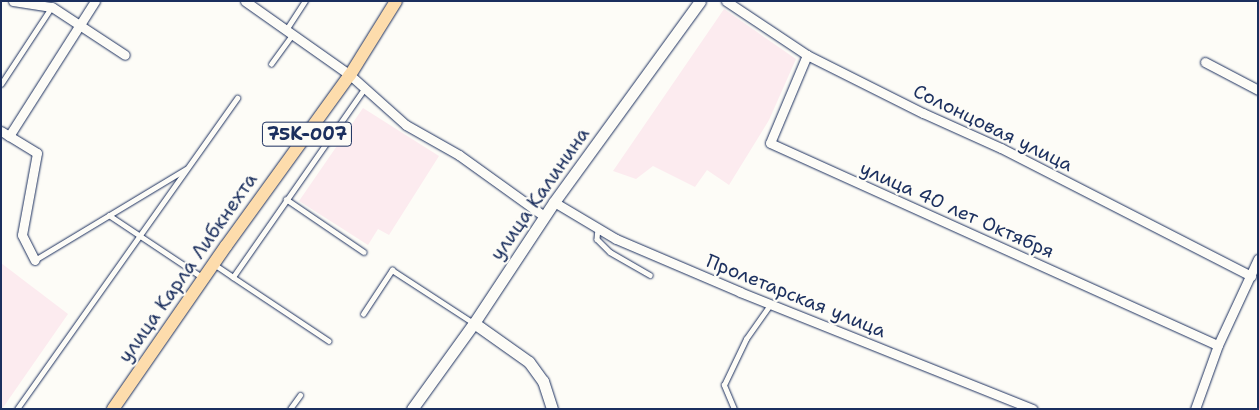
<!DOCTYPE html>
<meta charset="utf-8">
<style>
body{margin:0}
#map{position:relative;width:1259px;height:410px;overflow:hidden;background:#fdfcf7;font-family:"Shantell Sans",sans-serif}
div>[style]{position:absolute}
.built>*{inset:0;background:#fcebef}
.roads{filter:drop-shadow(0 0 1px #1b2f5e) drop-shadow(0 0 1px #1b2f5e)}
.lane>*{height:4.5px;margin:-2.25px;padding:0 2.25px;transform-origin:2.25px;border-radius:2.25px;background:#fdfcf7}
.street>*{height:9px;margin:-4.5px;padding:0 4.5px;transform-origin:4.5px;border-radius:4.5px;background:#fdfcf7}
.secondary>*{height:11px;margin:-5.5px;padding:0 5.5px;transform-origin:5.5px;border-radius:5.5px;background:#fdfcf7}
.primary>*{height:12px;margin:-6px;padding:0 6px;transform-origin:6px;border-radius:6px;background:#fddcac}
span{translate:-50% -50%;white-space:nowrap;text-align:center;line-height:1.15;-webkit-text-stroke:4.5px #fdfcf7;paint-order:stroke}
.shield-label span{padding:1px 4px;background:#fdfcf7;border:1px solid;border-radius:4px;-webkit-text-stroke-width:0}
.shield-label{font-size:18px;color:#1b2f5e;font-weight:700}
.street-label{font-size:19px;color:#1b2f5e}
.frame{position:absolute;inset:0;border:2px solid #1b2f5e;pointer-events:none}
</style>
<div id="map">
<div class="built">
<div style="clip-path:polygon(724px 9px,796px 59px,769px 120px,729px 185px,707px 170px,695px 187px,653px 166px,636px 179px,613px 171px)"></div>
<div style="clip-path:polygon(363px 108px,439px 156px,389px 235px,378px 229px,368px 245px,299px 201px)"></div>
<div style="clip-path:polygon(1px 263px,68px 314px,2px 409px,1px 409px)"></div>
</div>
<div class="roads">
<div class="lane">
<div style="left:286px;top:30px;width:35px;rotate:-57deg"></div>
<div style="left:271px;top:64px;width:36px;rotate:-54deg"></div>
<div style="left:1px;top:84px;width:91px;rotate:-56.7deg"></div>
<div style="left:286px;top:199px;width:94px;rotate:34.2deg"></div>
<div style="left:109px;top:215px;width:112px;rotate:33.7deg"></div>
<div style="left:598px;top:229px;width:10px;rotate:96deg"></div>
<div style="left:597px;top:239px;width:18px;rotate:45deg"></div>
<div style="left:610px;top:252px;width:46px;rotate:29.9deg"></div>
<div style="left:35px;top:260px;width:176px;rotate:-31.1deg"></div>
<div style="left:214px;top:264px;width:23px;rotate:34deg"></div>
<div style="left:233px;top:277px;width:231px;rotate:-55.1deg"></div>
<div style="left:233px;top:277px;width:115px;rotate:33.7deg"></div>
<div style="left:363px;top:314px;width:53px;rotate:-56.6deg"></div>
<div style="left:392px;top:270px;width:95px;rotate:33deg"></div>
<div style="left:17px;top:409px;width:381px;rotate:-54.7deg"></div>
<div style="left:290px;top:409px;width:17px;rotate:-54deg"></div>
<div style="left:734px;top:409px;width:26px;rotate:-113deg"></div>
<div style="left:724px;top:385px;width:51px;rotate:-64.4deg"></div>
<div style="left:746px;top:339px;width:42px;rotate:-54.8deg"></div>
</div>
<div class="street">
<div style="left:13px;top:1px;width:39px;rotate:9deg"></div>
<div style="left:52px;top:7px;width:87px;rotate:33.3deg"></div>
<div style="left:245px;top:1px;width:128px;rotate:35.2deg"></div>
<div style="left:350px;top:75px;width:75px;rotate:41.8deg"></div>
<div style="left:406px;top:125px;width:61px;rotate:29.5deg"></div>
<div style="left:459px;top:155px;width:105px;rotate:35.7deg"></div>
<div style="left:726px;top:1px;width:97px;rotate:33.7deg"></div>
<div style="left:807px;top:55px;width:130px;rotate:26.6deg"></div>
<div style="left:923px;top:113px;width:85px;rotate:24.2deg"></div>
<div style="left:1001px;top:148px;width:281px;rotate:27.1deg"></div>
<div style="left:807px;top:55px;width:95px;rotate:112.8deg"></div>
<div style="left:770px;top:143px;width:491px;rotate:24.3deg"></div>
<div style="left:1205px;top:62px;width:60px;rotate:27.8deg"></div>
<div style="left:1px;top:131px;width:42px;rotate:31.4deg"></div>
<div style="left:37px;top:153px;width:83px;rotate:100.4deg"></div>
<div style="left:22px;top:235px;width:28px;rotate:63deg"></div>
<div style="left:9px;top:136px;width:160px;rotate:-57.5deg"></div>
<div style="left:554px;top:202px;width:72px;rotate:30.8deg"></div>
<div style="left:616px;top:239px;width:135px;rotate:23.1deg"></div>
<div style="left:740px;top:292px;width:315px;rotate:21.8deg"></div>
<div style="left:1195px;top:409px;width:68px;rotate:-70.2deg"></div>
<div style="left:1218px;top:345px;width:95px;rotate:-65.1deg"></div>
</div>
<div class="secondary">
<div style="left:474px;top:323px;width:67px;rotate:35.3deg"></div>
<div style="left:529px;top:362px;width:24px;rotate:54deg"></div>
<div style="left:543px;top:381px;width:29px;rotate:72deg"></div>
<div style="left:412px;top:409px;width:106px;rotate:-54.2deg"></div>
<div style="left:474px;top:323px;width:145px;rotate:-56.5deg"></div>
<div style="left:554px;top:202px;width:248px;rotate:-54deg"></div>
</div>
<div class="primary">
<div style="left:113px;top:409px;width:198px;rotate:-55.3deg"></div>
<div style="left:226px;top:246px;width:211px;rotate:-54.1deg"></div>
<div style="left:350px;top:75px;width:87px;rotate:-58.1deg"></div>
</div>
</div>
<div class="shield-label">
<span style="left:307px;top:134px">75К-007</span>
</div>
<div class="street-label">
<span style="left:993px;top:128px;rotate:26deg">Солонцовая улица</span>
<span style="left:540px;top:194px;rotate:-55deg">улица Калинина</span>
<span style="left:957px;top:210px;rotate:24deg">улица 40 лет Октября</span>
<span style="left:188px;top:268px;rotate:-55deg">улица Карла Либкнехта</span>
<span style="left:796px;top:296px;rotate:22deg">Пролетарская улица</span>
</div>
<div class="frame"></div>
</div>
